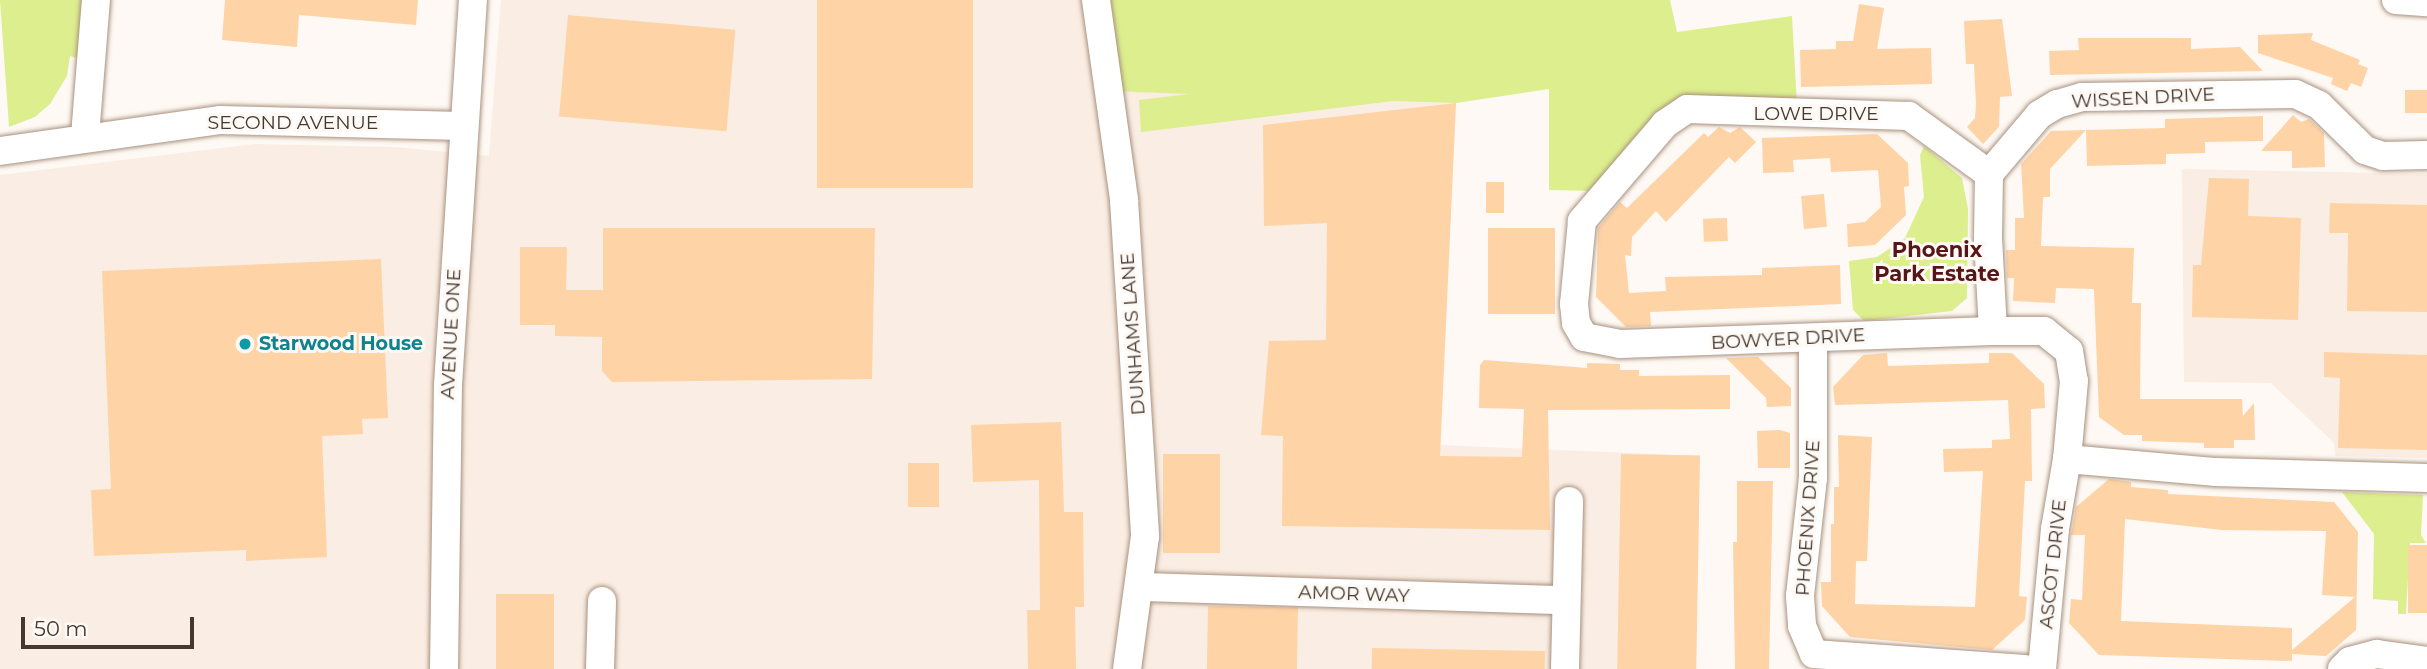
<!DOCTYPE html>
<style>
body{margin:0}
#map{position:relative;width:2427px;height:669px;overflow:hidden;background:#fef9f4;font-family:Montserrat,sans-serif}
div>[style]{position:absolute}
.built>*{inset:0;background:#faede3}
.green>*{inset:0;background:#dcee8e}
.building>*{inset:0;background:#fed3a6;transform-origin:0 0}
.roads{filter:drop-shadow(0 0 2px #a9917e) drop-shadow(0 0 2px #a9917e)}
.minor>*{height:28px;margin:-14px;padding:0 14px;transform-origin:14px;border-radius:14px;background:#fff}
.dots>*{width:19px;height:19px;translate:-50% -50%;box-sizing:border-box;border:4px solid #fef9f4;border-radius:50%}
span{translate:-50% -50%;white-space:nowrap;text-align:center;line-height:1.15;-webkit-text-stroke:6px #fef9f4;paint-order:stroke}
.street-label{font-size:19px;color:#433931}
.culture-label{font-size:19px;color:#0d838f;font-weight:700}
.left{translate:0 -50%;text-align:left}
.neighbourhood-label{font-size:21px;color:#591419;font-weight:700}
.scale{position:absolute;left:21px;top:617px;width:173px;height:32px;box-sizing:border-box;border:4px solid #433931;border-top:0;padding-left:9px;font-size:21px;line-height:24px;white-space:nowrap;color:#433931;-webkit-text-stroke:5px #fef9f4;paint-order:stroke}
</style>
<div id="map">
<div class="built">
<div style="clip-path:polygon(501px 0,1094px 0,1110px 91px,1456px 103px,1440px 445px,1700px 456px,1694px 669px,0 669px,0 175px,255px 144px,395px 147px,489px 156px)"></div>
<div style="clip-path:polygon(2182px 169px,2427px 174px,2427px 458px,2335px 456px,2334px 443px,2271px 383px,2184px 382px)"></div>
</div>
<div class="green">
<div style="clip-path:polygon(0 0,85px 0,80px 59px,70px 56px,67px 76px,50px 104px,35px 117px,9px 127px)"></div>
<div style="clip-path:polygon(1096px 0,1670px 0,1677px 32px,1792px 16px,1797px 105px,1762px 106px,1731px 96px,1673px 101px,1598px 191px,1549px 190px,1549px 89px,1456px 103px,1393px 101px,1141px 132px,1139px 100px,1189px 94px,1109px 91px)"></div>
<div style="clip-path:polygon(1924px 146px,1962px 178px,1968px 209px,1967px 298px,1952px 311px,1864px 321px,1853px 310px,1849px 261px,1877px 257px,1905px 238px,1924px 197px,1920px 155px)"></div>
<div style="clip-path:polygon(2342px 492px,2423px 495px,2421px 535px,2426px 543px,2410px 543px,2406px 614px,2398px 614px,2398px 601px,2373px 599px,2374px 534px)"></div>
</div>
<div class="building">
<div style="clip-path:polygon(225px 0,418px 0,416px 25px,299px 15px,297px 47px,222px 40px)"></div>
<div style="left:817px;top:0;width:156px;height:188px"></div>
<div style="clip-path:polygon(1859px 4px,1884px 8px,1877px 49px,1931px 48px,1932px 84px,1801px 87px,1800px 50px,1836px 49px,1836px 41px,1853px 41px)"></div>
<div style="left:568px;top:15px;width:168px;height:102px;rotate:5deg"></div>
<div style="clip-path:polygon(2002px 19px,2012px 96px,2000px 97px,1999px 127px,1983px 144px,1967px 127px,1975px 118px,1976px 104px,1974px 64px,1966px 64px,1964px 21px)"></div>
<div style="clip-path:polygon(2313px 33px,2311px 40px,2360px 60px,2358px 64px,2368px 68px,2361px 87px,2351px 83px,2347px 91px,2331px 84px,2333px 78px,2258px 53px,2258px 35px)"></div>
<div style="clip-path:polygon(2078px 38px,2191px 38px,2191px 49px,2240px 47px,2263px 71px,2050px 75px,2049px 51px,2079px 50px)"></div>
<div style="left:2427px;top:90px;width:23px;height:22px;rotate:90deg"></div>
<div style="clip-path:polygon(1456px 103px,1440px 456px,1522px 457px,1524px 409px,1479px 408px,1480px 365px,1484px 360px,1587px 368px,1587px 363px,1620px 364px,1620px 370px,1639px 370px,1639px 376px,1730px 375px,1730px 409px,1548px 410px,1550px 530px,1282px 526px,1283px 436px,1261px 435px,1269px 341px,1326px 340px,1327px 223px,1264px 226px,1263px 125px)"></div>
<div style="clip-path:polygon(2293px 115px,2301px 122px,2309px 119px,2324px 133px,2325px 167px,2292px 168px,2292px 151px,2261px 151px)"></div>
<div style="clip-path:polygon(2263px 116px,2263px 141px,2205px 142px,2205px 153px,2166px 154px,2166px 164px,2087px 166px,2086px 130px,2165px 128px,2165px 119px)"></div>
<div style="clip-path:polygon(1719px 127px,1730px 133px,1740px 127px,1756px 142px,1735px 163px,1729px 157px,1666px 222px,1656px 211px,1632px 237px,1631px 256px,1625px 255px,1629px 293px,1666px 291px,1665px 277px,1762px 275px,1762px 268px,1840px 265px,1841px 304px,1650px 312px,1651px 326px,1626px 327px,1596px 297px,1598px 228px,1620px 202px,1627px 208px,1704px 133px,1708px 137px)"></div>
<div style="clip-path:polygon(2086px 130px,2050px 169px,2050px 197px,2043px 197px,2041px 246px,2134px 248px,2132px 303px,2141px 303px,2140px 399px,2242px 399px,2243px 416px,2254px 403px,2255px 440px,2234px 440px,2234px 448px,2204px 448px,2204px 443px,2142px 441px,2142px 435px,2124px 435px,2099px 417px,2094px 289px,2056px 288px,2055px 303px,2013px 301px,2014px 278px,2007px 278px,2006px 250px,2015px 250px,2015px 218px,2024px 218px,2021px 164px,2051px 131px)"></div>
<div style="clip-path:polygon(1877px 134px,1908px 163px,1909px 186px,1904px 187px,1906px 215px,1875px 245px,1848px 247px,1847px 224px,1865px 222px,1881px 207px,1878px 170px,1831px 172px,1830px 158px,1793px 160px,1794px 172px,1763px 173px,1762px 138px)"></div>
<div style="clip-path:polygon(2209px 178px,2249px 179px,2248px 216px,2301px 218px,2298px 320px,2192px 317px,2193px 265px,2201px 265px)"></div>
<div style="left:1486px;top:182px;width:18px;height:31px"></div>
<div style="left:1824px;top:194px;width:33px;height:23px;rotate:85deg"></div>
<div style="clip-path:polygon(2330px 203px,2427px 205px,2427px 312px,2347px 311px,2348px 233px,2329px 233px)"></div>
<div style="left:1727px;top:218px;width:23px;height:24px;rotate:88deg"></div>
<div style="clip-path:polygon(603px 228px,875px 228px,872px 379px,612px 382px,602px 371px,602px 337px,555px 336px,555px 325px,520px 325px,520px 247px,567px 247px,566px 290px,603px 290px)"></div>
<div style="left:1488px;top:228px;width:67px;height:86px"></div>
<div style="clip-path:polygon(381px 259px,388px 418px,362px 419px,363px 434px,322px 436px,327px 557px,246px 561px,246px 550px,94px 556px,91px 490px,111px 489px,102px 271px)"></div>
<div style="clip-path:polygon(2324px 352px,2427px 355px,2427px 450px,2338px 448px,2340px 378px,2324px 377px)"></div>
<div style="clip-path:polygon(1887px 353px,1888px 366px,1989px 363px,1989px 353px,2012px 353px,2044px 384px,2045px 408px,2031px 409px,2032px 481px,2025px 481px,2019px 596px,2027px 597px,2025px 620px,1992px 650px,1850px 637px,1822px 606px,1821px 582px,1831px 582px,1831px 524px,1834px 524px,1834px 487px,1839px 487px,1838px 435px,1872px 437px,1867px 561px,1856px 561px,1855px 604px,1975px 607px,1983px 471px,1944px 472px,1943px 449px,1992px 448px,1992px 440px,2010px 439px,2008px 400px,1835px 405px,1833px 387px,1863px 355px)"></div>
<div style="clip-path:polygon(1758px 357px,1791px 388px,1791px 406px,1767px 407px,1766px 398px,1726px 358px)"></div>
<div style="clip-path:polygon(1061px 422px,1064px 512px,1083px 512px,1084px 607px,1075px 607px,1076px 669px,1028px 669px,1027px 610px,1040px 610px,1039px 480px,973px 482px,971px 425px)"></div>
<div style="clip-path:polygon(1780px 430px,1790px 433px,1790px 468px,1758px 468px,1757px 431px)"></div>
<div style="left:1163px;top:454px;width:57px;height:99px"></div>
<div style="left:1621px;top:454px;width:79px;height:215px;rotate:1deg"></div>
<div style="left:908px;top:463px;width:31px;height:44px"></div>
<div style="clip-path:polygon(evenodd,2109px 479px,2131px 482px,2131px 487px,2168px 490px,2168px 494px,2334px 502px,2358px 532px,2356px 630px,2326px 656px,2292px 654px,2292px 661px,2099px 655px,2069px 623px,2071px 599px,2082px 600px,2085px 535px,2071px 535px,2076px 507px,2109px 479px,2125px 519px,2222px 530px,2326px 531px,2322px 595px,2355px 597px,2292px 650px,2292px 628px,2121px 621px,2125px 519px)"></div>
<div style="clip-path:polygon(1737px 481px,1773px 481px,1769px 669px,1735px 669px,1733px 542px,1737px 542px)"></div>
<div style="left:2408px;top:545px;width:19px;height:68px"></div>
<div style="left:496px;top:594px;width:58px;height:75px"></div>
<div style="left:1208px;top:606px;width:90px;height:63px;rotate:1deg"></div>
<div style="left:1372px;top:648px;width:173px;height:21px;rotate:1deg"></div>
</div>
<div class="roads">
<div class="minor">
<div style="left:1096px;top:0;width:202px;rotate:82deg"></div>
<div style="left:1124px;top:200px;width:337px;rotate:86.4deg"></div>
<div style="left:1145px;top:536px;width:134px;rotate:97.7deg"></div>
<div style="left:2396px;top:0;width:31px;rotate:4deg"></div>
<div style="left:85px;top:136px;width:136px;rotate:-85.4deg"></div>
<div style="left:0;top:151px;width:223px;rotate:-8deg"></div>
<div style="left:221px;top:120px;width:241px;rotate:1.4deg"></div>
<div style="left:2427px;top:155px;width:44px;rotate:178.7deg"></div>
<div style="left:2383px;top:156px;width:19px;rotate:-162deg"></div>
<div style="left:2365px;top:150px;width:64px;rotate:-135.6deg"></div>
<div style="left:2319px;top:105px;width:26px;rotate:-155deg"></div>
<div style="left:2295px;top:94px;width:213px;rotate:179.2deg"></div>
<div style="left:2082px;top:97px;width:26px;rotate:164deg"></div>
<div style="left:2057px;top:104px;width:21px;rotate:149deg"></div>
<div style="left:2039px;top:115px;width:77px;rotate:130.3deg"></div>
<div style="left:1989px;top:174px;width:64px;rotate:90.9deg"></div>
<div style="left:1988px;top:238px;width:93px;rotate:86.9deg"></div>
<div style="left:1993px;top:331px;width:51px"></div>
<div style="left:2044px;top:331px;width:32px;rotate:39deg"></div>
<div style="left:2069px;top:351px;width:30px;rotate:81deg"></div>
<div style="left:2074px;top:381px;width:78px;rotate:95.1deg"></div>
<div style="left:2067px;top:459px;width:150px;rotate:5deg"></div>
<div style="left:2216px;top:472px;width:211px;rotate:1.6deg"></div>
<div style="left:1989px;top:174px;width:99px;rotate:-144.1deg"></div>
<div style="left:1909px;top:116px;width:222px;rotate:-178.2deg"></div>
<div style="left:1687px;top:109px;width:27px;rotate:146deg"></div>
<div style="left:1665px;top:124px;width:128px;rotate:130.6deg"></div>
<div style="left:1582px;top:221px;width:83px;rotate:95.5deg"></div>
<div style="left:1574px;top:304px;width:19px;rotate:84deg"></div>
<div style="left:1576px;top:323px;width:16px;rotate:60deg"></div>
<div style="left:1584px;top:337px;width:37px;rotate:11deg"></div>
<div style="left:1620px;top:344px;width:373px;rotate:-2deg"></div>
<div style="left:1813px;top:338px;width:140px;rotate:90deg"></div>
<div style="left:1813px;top:478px;width:119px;rotate:96.3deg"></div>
<div style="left:1800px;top:596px;width:30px;rotate:86deg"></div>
<div style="left:1802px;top:626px;width:30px;rotate:67deg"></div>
<div style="left:1814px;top:654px;width:211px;rotate:4.1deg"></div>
<div style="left:1142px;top:587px;width:424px;rotate:1.8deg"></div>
<div style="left:444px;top:669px;width:284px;rotate:-89.2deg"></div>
<div style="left:448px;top:385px;width:386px;rotate:-86.3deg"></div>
<div style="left:600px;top:669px;width:68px;rotate:-88.3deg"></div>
<div style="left:1565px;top:669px;width:168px;rotate:-88.6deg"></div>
<div style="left:2042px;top:669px;width:141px;rotate:-84.7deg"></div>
<div style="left:2055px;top:529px;width:71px;rotate:-80.3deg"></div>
<div style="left:2342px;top:669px;width:11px;rotate:-45deg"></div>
<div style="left:2350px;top:661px;width:28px;rotate:-15deg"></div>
<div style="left:2377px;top:654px;width:50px;rotate:8deg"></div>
</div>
</div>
<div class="dots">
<div style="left:245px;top:344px;background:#0f9aa8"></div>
</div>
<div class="street-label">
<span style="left:2143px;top:98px;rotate:-3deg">WISSEN DRIVE</span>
<span style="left:1816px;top:114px">LOWE DRIVE</span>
<span style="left:293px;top:123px">SECOND AVENUE</span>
<span style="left:451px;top:334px;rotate:-87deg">AVENUE ONE</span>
<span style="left:1133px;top:334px;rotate:-94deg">DUNHAMS LANE</span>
<span style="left:1788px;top:339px;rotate:-3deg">BOWYER DRIVE</span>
<span style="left:1808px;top:518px;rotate:-86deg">PHOENIX DRIVE</span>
<span style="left:2053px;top:564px;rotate:-84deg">ASCOT DRIVE</span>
<span style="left:1354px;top:594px;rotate:2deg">AMOR WAY</span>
</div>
<div class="culture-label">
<span class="left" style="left:259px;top:344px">Starwood House</span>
</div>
<div class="neighbourhood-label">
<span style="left:1937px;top:262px">Phoenix<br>Park Estate</span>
</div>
<div class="scale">50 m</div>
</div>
